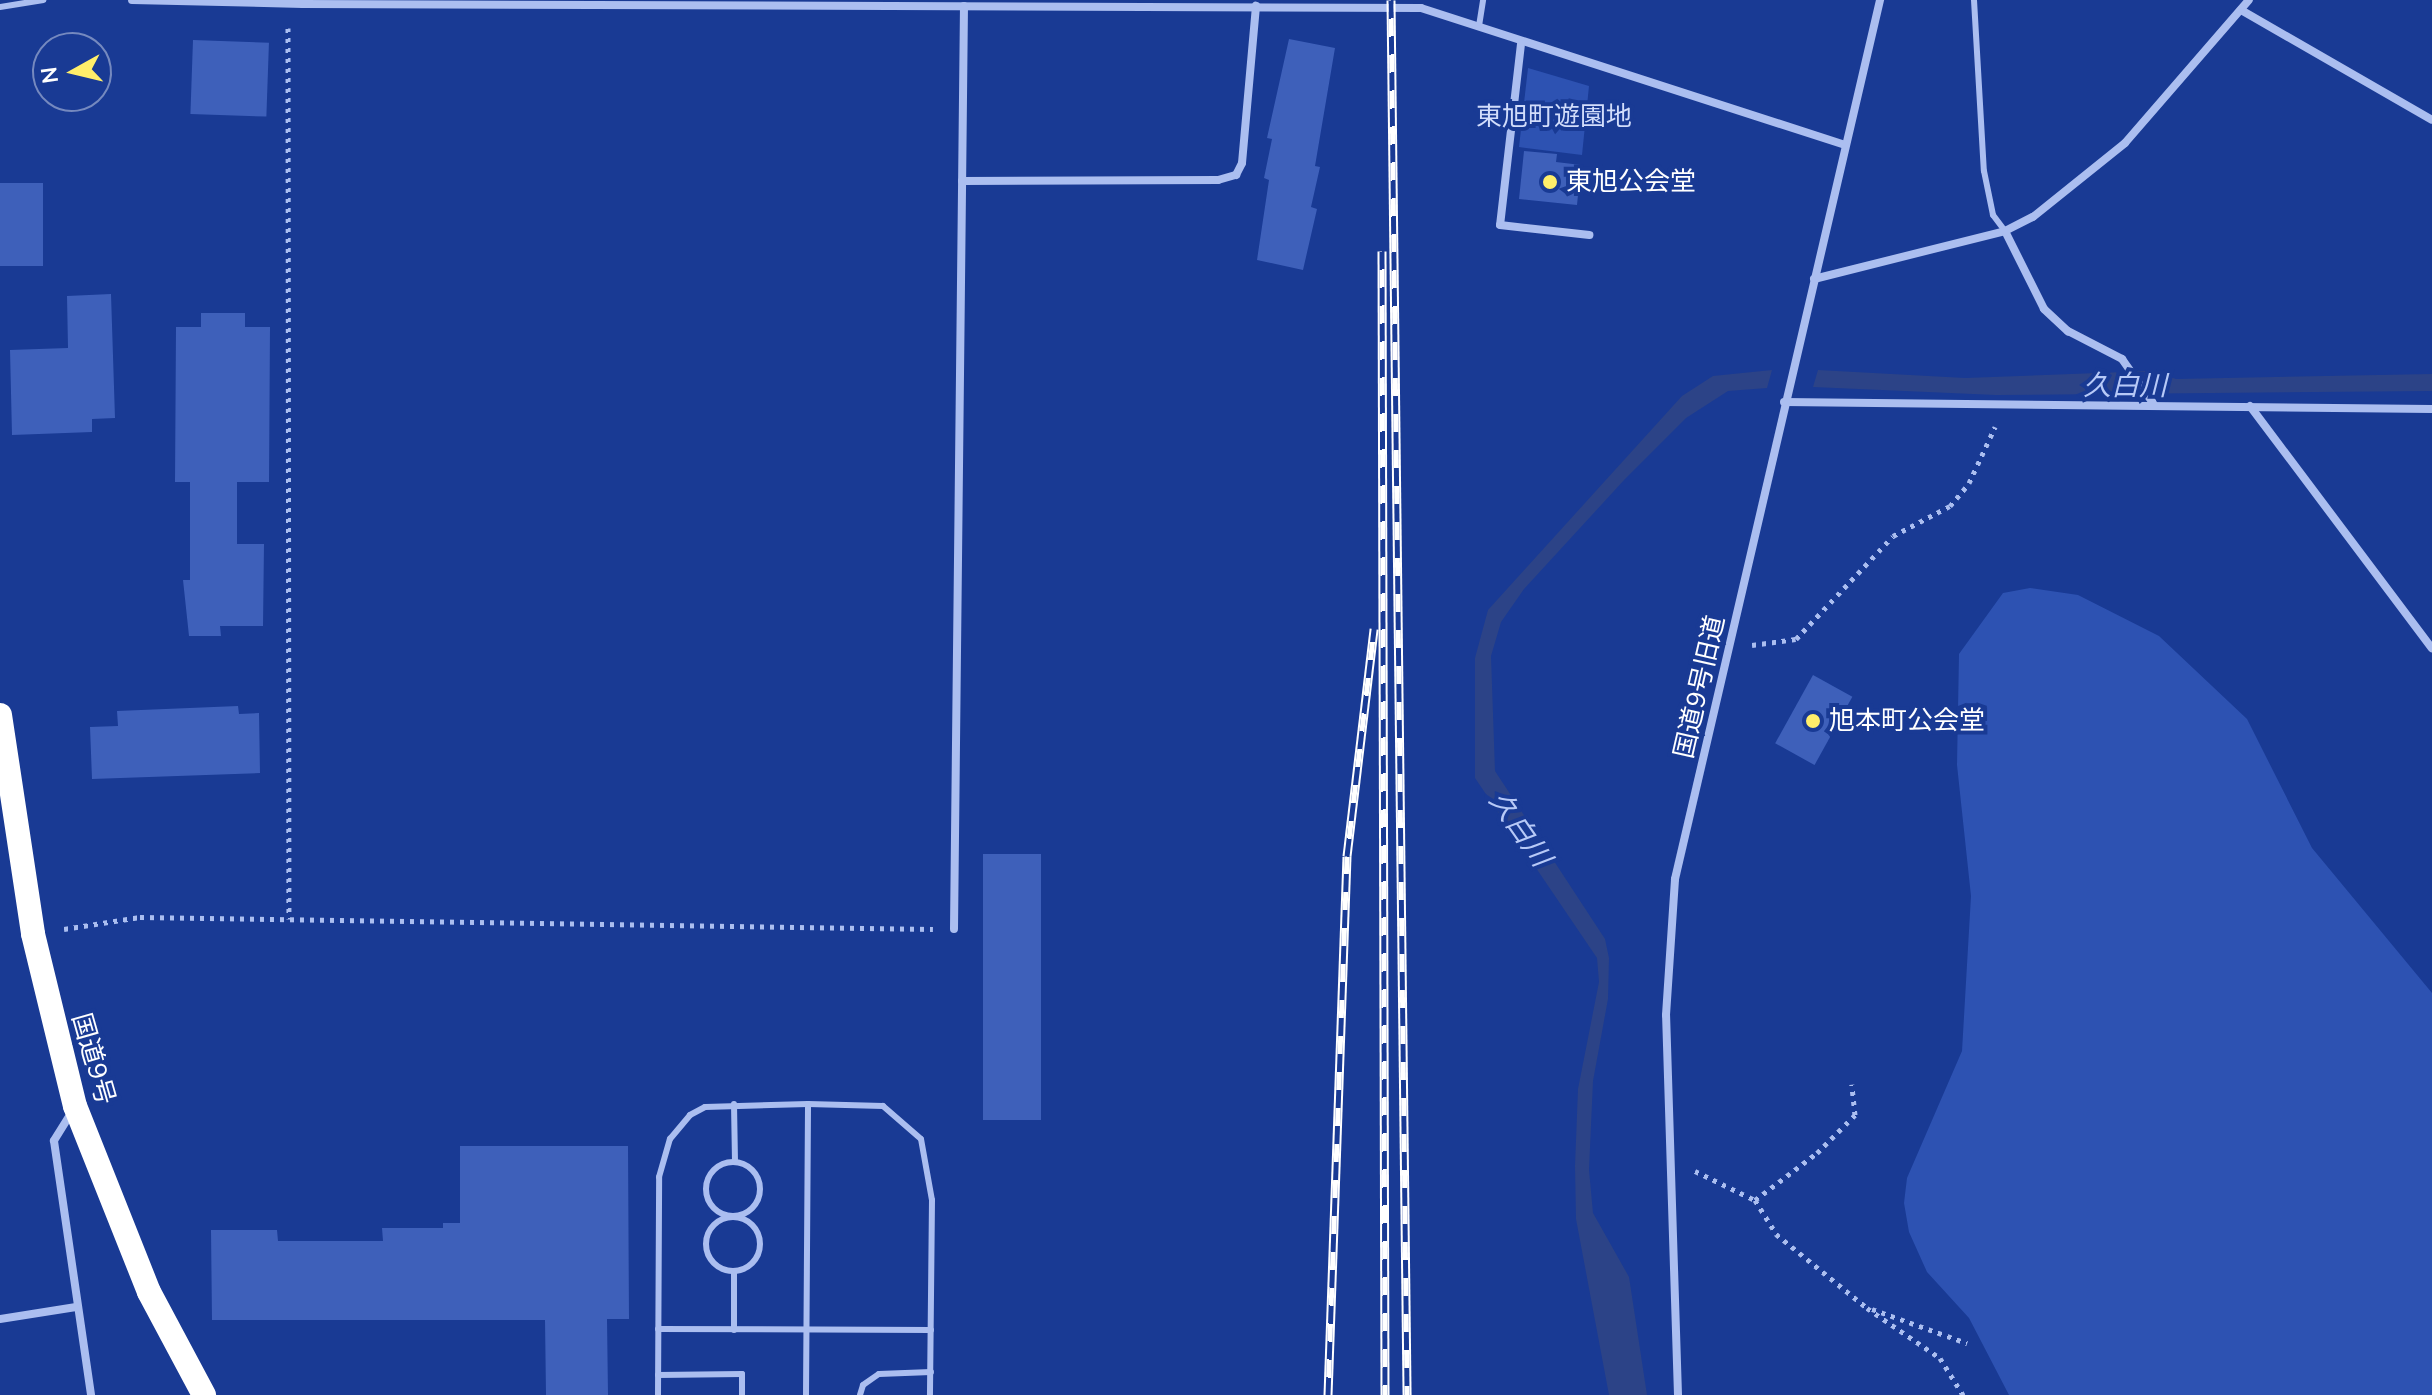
<!DOCTYPE html>
<meta charset="utf-8">
<style>
body{margin:0}
#map{position:relative;width:2432px;height:1395px;overflow:hidden;background:#193a94;font-family:"Nunito Sans","Noto Sans JP",sans-serif}
div>[style]{position:absolute}
.green>*{inset:0;background:#2d52b2}
.water>*{inset:0;background:#2c4387}
.building>*{inset:0;background:#3e60ba;transform-origin:0 0}
.path>*{height:5px;margin-top:-2.5px;transform-origin:0;background:repeating-linear-gradient(90deg,#abbef0 0 4px,transparent 0 10px)}
.lane>*{height:6px;margin:-3px;padding:0 3px;transform-origin:3px;border-radius:3px;background:#abbef0}
.lane>.ring{margin:-3px;padding:0;box-sizing:content-box;background:none;border:6px solid #abbef0;border-radius:50%}
.street>*{height:8px;margin:-4px;padding:0 4px;transform-origin:4px;border-radius:4px;background:#abbef0}
.highway>*{height:24px;margin:-12px;padding:0 12px;transform-origin:12px;border-radius:12px;background:#fff}
.rail>*{height:9px;margin-top:-4.5px;transform-origin:0;background:repeating-linear-gradient(90deg,#193a94 0 18px,#fff 0 36px);box-sizing:border-box;border-block:2px solid #fff}
.dots>*{width:22px;height:22px;translate:-50% -50%;box-sizing:border-box;border:4px solid #193a94;border-radius:50%}
span{translate:-50% -50%;white-space:nowrap;text-align:center;line-height:1.15;-webkit-text-stroke:8px #193a94;paint-order:stroke}
.park-label{font-size:26px;color:#d2ddfb}
.poi-label{font-size:26px;color:#fff}
.left{translate:0 -50%;text-align:left}
.street-label{font-size:26px;color:#fff}
.water-label{font-size:28px;color:#b7c9f7;font-style:italic}
.north{position:absolute;left:32px;top:32px;width:80px;height:80px;box-sizing:border-box;background:#193a94;border:2px solid #7589bf;border-radius:50%;rotate:262deg;font-size:22px;font-weight:700;line-height:32px;text-align:center;color:#fff}
.north::after{content:'';display:block;margin:auto;width:28px;height:36px;background:#ffee6a;clip-path:polygon(50% 0,100% 100%,50% 72%,0 100%)}
</style>
<div id="map">
<div class="green">
<div style="clip-path:polygon(1528px 68px,1589px 86px,1582px 155px,1519px 147px)"></div>
<div style="clip-path:polygon(2030px 588px,2078px 595px,2159px 636px,2247px 719px,2312px 848px,2432px 993px,2432px 1395px,2009px 1395px,1969px 1318px,1927px 1272px,1909px 1232px,1904px 1203px,1907px 1178px,1962px 1051px,1971px 896px,1957px 765px,1959px 654px,2003px 593px)"></div>
</div>
<div class="water">
<div style="clip-path:polygon(1772px 370px,1767px 388px,1728px 391px,1686px 418px,1625px 479px,1524px 589px,1501px 622px,1491px 656px,1495px 771px,1605px 939px,1609px 958px,1608px 999px,1593px 1081px,1589px 1170px,1593px 1213px,1629px 1277px,1647px 1395px,1609px 1395px,1576px 1219px,1575px 1166px,1578px 1089px,1599px 982px,1597px 958px,1475px 778px,1475px 658px,1488px 610px,1682px 396px,1713px 376px)"></div>
<div style="clip-path:polygon(1818px 370px,1965px 378px,2151px 371px,2176px 379px,2432px 374px,2432px 391px,1996px 395px,1813px 387px)"></div>
</div>
<div class="building">
<div style="clip-path:polygon(1289px 39px,1335px 48px,1315px 166px,1320px 167px,1311px 207px,1317px 209px,1303px 270px,1257px 260px,1269px 180px,1264px 178px,1272px 139px,1267px 138px)"></div>
<div style="left:193px;top:40px;width:76px;height:74px;rotate:2deg"></div>
<div style="clip-path:polygon(1524px 151px,1557px 154px,1556px 162px,1581px 165px,1577px 205px,1519px 199px)"></div>
<div style="left:0;top:183px;width:43px;height:83px"></div>
<div style="clip-path:polygon(111px 294px,115px 418px,92px 419px,92px 432px,12px 435px,10px 350px,68px 348px,67px 296px)"></div>
<div style="clip-path:polygon(201px 313px,245px 313px,245px 327px,270px 327px,269px 482px,237px 482px,237px 544px,264px 544px,263px 626px,220px 626px,221px 636px,189px 636px,183px 580px,190px 580px,190px 482px,175px 482px,176px 327px,201px 327px)"></div>
<div style="left:1813px;top:675px;width:45px;height:78px;rotate:29deg"></div>
<div style="clip-path:polygon(238px 706px,239px 714px,259px 713px,260px 773px,92px 779px,90px 727px,118px 726px,117px 711px)"></div>
<div style="left:983px;top:854px;width:58px;height:266px"></div>
<div style="clip-path:polygon(460px 1146px,628px 1146px,629px 1319px,607px 1319px,608px 1395px,546px 1395px,545px 1320px,212px 1320px,211px 1230px,277px 1230px,278px 1241px,383px 1241px,382px 1228px,443px 1228px,443px 1223px,460px 1223px)"></div>
</div>
<div class="path">
<div style="left:288px;top:28px;width:891px;rotate:89.94deg"></div>
<div style="left:1752px;top:645px;width:44px;rotate:-7.8deg"></div>
<div style="left:1796px;top:639px;width:141px;rotate:-46.7deg"></div>
<div style="left:1893px;top:536px;width:64px;rotate:-27.8deg"></div>
<div style="left:1950px;top:506px;width:30px;rotate:-50deg"></div>
<div style="left:1969px;top:483px;width:62px;rotate:-65.1deg"></div>
<div style="left:64px;top:929px;width:77px;rotate:-9deg"></div>
<div style="left:140px;top:917px;width:793px;rotate:0.87deg"></div>
<div style="left:1695px;top:1171px;width:67px;rotate:25.8deg"></div>
<div style="left:1755px;top:1200px;width:40px;rotate:58deg"></div>
<div style="left:1776px;top:1234px;width:117px;rotate:39.1deg"></div>
<div style="left:1867px;top:1308px;width:88px;rotate:34.4deg"></div>
<div style="left:1940px;top:1358px;width:44px;rotate:58.1deg"></div>
<div style="left:1755px;top:1200px;width:78px;rotate:-37.2deg"></div>
<div style="left:1817px;top:1153px;width:54px;rotate:-45deg"></div>
<div style="left:1855px;top:1115px;width:31px;rotate:-96deg"></div>
<div style="left:1872px;top:1309px;width:101px;rotate:19.7deg"></div>
</div>
<div class="lane">
<div style="left:1974px;top:0;width:171px;rotate:86.7deg"></div>
<div style="left:1984px;top:171px;width:45px;rotate:78.4deg"></div>
<div style="left:1993px;top:215px;width:20px;rotate:53deg"></div>
<div style="left:0;top:7px;width:44px;rotate:-9.2deg"></div>
<div style="left:1479px;top:26px;width:26px;rotate:-81deg"></div>
<div style="left:734px;top:1104px;width:57px;rotate:89deg"></div>
<div class="ring" style="left:706px;top:1162px;width:48px;height:48px"></div>
<div class="ring" style="left:706px;top:1217px;width:48px;height:48px"></div>
<div style="left:658px;top:1329px;width:273px;rotate:0.2deg"></div>
<div style="left:734px;top:1330px;width:58px;rotate:-90deg"></div>
<div style="left:658px;top:1375px;width:84px;rotate:-0.7deg"></div>
<div style="left:742px;top:1374px;width:21px;rotate:90deg"></div>
<div style="left:658px;top:1395px;width:218px;rotate:-89.7deg"></div>
<div style="left:659px;top:1177px;width:40px;rotate:-74deg"></div>
<div style="left:670px;top:1139px;width:31px;rotate:-50deg"></div>
<div style="left:690px;top:1115px;width:17px;rotate:-28deg"></div>
<div style="left:705px;top:1107px;width:103px;rotate:-1.7deg"></div>
<div style="left:808px;top:1104px;width:75px;rotate:1.5deg"></div>
<div style="left:883px;top:1106px;width:50px;rotate:41deg"></div>
<div style="left:921px;top:1139px;width:62px;rotate:79.8deg"></div>
<div style="left:932px;top:1200px;width:195px;rotate:90.6deg"></div>
<div style="left:806px;top:1395px;width:291px;rotate:-89.6deg"></div>
<div style="left:860px;top:1395px;width:10px;rotate:-73deg"></div>
<div style="left:863px;top:1385px;width:19px;rotate:-35deg"></div>
<div style="left:879px;top:1374px;width:52px;rotate:-2.2deg"></div>
</div>
<div class="street">
<div style="left:132px;top:0;width:171px;rotate:1.3deg"></div>
<div style="left:303px;top:0;width:4px;rotate:90deg"></div>
<div style="left:303px;top:4px;width:1118px;rotate:0.2deg"></div>
<div style="left:1421px;top:8px;width:445px;rotate:17.9deg"></div>
<div style="left:2241px;top:10px;width:220px;rotate:29.9deg"></div>
<div style="left:1521px;top:44px;width:182px;rotate:96.6deg"></div>
<div style="left:1500px;top:225px;width:90px;rotate:6.4deg"></div>
<div style="left:962px;top:181px;width:256px;rotate:-0.2deg"></div>
<div style="left:1218px;top:180px;width:19px;rotate:-16deg"></div>
<div style="left:1236px;top:175px;width:13px;rotate:-63deg"></div>
<div style="left:1242px;top:163px;width:158px;rotate:-84.9deg"></div>
<div style="left:2005px;top:231px;width:87px;rotate:63.4deg"></div>
<div style="left:2044px;top:309px;width:33px;rotate:43deg"></div>
<div style="left:2068px;top:331px;width:61px;rotate:27.4deg"></div>
<div style="left:2122px;top:359px;width:54px;rotate:54.8deg"></div>
<div style="left:1814px;top:279px;width:197px;rotate:-14.1deg"></div>
<div style="left:2005px;top:231px;width:31px;rotate:-27deg"></div>
<div style="left:2033px;top:217px;width:118px;rotate:-38.8deg"></div>
<div style="left:2125px;top:143px;width:189px;rotate:-49.1deg"></div>
<div style="left:1784px;top:402px;width:648px;rotate:0.62deg"></div>
<div style="left:2250px;top:406px;width:303px;rotate:53.1deg"></div>
<div style="left:954px;top:929px;width:923px;rotate:-89.38deg"></div>
<div style="left:73px;top:1110px;width:36px;rotate:122deg"></div>
<div style="left:54px;top:1141px;width:257px;rotate:81.7deg"></div>
<div style="left:0;top:1319px;width:77px;rotate:-9deg"></div>
<div style="left:1678px;top:1395px;width:380px;rotate:-91.8deg"></div>
<div style="left:1666px;top:1015px;width:136px;rotate:-86.2deg"></div>
<div style="left:1675px;top:879px;width:903px;rotate:-76.87deg"></div>
</div>
<div class="highway">
<div style="left:0;top:715px;width:221px;rotate:81.4deg"></div>
<div style="left:33px;top:934px;width:177px;rotate:76.3deg"></div>
<div style="left:75px;top:1106px;width:200px;rotate:68.3deg"></div>
<div style="left:149px;top:1292px;width:117px;rotate:61.9deg"></div>
</div>
<div class="rail">
<div style="left:1391px;top:0;width:1395px;rotate:89.34deg"></div>
<div style="left:1382px;top:251px;width:1144px;rotate:89.85deg"></div>
<div style="left:1328px;top:1395px;width:539px;rotate:-87.98deg"></div>
<div style="left:1347px;top:856px;width:229px;rotate:-83.2deg"></div>
</div>
<div class="dots">
<div style="left:1550px;top:182px;background:#ffee6a"></div>
<div style="left:1813px;top:721px;background:#ffee6a"></div>
</div>
<div class="park-label">
<span style="left:1554px;top:117px">東旭町遊園地</span>
</div>
<div class="poi-label">
<span class="left" style="left:1566px;top:182px">東旭公会堂</span>
<span class="left" style="left:1829px;top:721px">旭本町公会堂</span>
</div>
<div class="street-label">
<span style="left:1700px;top:687px;rotate:-77deg">国道9号旧道</span>
<span style="left:93px;top:1059px;rotate:74deg">国道9号</span>
</div>
<div class="water-label">
<span style="left:2125px;top:386px">久白川</span>
<span style="left:1520px;top:829px;rotate:55deg">久白川</span>
</div>
<div class="north">N</div>
</div>
